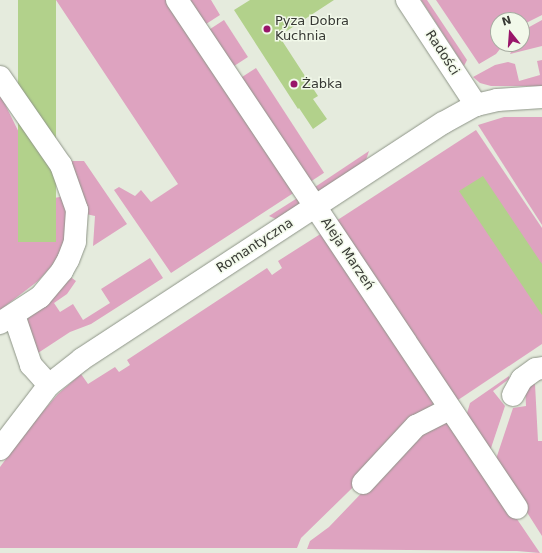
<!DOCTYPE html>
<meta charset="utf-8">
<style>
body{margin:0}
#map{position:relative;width:542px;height:553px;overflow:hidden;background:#e5ebdd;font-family:"DejaVu Sans",sans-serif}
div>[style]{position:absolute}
.green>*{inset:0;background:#dea3c0;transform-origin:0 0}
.building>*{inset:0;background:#b2d18b;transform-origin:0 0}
.roads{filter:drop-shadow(0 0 1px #8e9588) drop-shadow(0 0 1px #8e9588)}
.minor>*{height:22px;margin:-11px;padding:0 11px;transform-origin:11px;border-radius:11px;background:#fff}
.dots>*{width:11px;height:11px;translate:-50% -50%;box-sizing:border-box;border:2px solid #f2f9ea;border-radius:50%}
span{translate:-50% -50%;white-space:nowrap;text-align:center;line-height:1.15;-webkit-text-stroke:3px #f2f9ea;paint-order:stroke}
.poi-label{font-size:13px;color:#373934}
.left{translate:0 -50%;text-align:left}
.street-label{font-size:13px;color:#373934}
.north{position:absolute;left:490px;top:12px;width:40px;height:40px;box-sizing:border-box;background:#f2f9ea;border:1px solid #a7aca1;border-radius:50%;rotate:343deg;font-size:11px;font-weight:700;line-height:16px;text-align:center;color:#373934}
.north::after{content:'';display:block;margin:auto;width:14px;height:18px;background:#99166a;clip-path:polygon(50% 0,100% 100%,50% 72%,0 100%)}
</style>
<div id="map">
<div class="green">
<div style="clip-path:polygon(56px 0,170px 0,295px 192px,171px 273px,114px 190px,119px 187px,135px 196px,141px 190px,151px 202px,178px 184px)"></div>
<div style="clip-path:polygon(190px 0,211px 0,220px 15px,206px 24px)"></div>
<div style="clip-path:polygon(421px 0,427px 0,467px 60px,464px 66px)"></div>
<div style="clip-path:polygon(436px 0,542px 0,542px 15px,522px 25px,522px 20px,498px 20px,498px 44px,504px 44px,496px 54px,479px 64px)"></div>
<div style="left:224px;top:20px;width:44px;height:17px;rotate:57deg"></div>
<div style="clip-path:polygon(542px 20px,542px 46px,510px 54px,515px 44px,522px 44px,522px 31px)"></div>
<div style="clip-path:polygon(542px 60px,542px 86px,491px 86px,480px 83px,473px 77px,495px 65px,508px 62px,515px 64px,519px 81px,540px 75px,537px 61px)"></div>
<div style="left:256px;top:68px;width:125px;height:19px;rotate:57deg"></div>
<div style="clip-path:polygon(0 94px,37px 169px,45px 200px,64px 196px,67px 214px,65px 238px,60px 254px,50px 268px,38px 281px,0 310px)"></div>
<div style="clip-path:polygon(504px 117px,542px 117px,542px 225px,478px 125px)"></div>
<div style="clip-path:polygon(476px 130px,542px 228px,542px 344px,455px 402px,336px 221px)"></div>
<div style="clip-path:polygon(369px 151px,365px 163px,316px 195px,312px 189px)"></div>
<div style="clip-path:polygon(71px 161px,84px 161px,127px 224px,93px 246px,95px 216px,86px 214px)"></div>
<div style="clip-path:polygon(299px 197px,302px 205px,278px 220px,269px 216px)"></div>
<div style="clip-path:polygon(322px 233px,434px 401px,431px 411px,301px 538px,297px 548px,0 548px,0 467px,31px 425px,58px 394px,81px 374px,88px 384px,115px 367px,119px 372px,130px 365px,127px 360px,267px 268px,272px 275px,282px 268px,278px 261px)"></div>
<div style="clip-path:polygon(150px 258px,163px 278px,91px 324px,70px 332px,38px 353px,25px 330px,29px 314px,69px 276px,76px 281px,67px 294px,54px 303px,60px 312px,73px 304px,83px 320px,110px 303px,101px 289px)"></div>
<div style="clip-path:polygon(509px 376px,509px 379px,493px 391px,505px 406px,489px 454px,465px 420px,470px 403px)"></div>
<div style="clip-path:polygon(535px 384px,538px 441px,542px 441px,542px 536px,495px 462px,513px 408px,526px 406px,525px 385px)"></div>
<div style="clip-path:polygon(447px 416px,540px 553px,517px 551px,307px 549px,310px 541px,329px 527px,421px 431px)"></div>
</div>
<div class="building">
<div style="left:18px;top:0;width:38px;height:242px"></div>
<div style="clip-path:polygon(250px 0,334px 0,279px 36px,318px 96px,313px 99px,327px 119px,313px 129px,299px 108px,298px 109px,234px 10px)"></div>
<div style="clip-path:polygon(483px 176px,542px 264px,542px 315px,459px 191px)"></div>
</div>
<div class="roads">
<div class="minor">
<div style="left:177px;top:0;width:611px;rotate:56.21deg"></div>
<div style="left:407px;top:0;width:126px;rotate:56.7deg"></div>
<div style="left:0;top:77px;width:107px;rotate:55.3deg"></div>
<div style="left:61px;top:165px;width:48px;rotate:70.4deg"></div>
<div style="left:77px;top:210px;width:32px;rotate:94deg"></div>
<div style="left:75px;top:242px;width:19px;rotate:111deg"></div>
<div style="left:68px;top:260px;width:13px;rotate:119deg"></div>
<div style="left:62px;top:271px;width:34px;rotate:130deg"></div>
<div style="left:40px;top:297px;width:48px;rotate:147deg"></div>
<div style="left:14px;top:315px;width:53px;rotate:71.2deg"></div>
<div style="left:31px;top:365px;width:27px;rotate:48deg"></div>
<div style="left:513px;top:395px;width:18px;rotate:-61deg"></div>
<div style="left:522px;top:379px;width:17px;rotate:-36deg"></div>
<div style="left:536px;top:369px;width:6px;rotate:-9deg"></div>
<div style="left:0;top:449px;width:81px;rotate:-52.6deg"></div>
<div style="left:49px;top:385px;width:42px;rotate:-38.2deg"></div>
<div style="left:82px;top:359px;width:431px;rotate:-33.2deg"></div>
<div style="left:443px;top:123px;width:38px;rotate:-29deg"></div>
<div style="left:476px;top:105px;width:22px;rotate:-13deg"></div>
<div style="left:497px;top:100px;width:45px;rotate:-3.8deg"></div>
<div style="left:363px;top:483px;width:78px;rotate:-47.1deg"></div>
<div style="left:416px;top:426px;width:37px;rotate:-27deg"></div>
</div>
</div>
<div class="dots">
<div style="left:267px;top:29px;background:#99166a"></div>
<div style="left:294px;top:84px;background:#99166a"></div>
</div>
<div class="poi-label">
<span class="left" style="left:275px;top:29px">Pyza Dobra<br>Kuchnia</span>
<span class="left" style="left:302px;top:84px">Żabka</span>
</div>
<div class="street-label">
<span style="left:442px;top:53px;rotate:57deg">Radości</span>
<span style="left:255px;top:246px;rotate:-33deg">Romantyczna</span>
<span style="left:347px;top:254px;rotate:56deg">Aleja Marzeń</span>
</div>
<div class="north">N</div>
</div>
